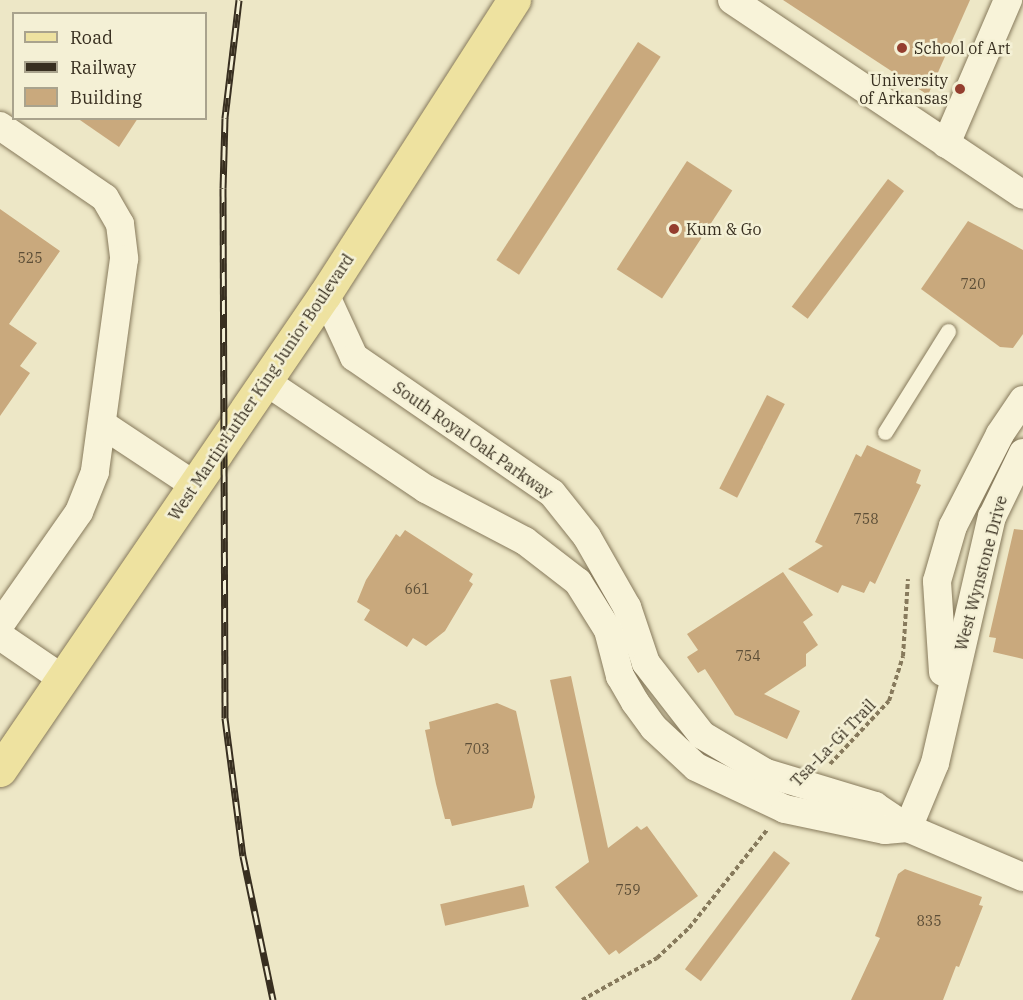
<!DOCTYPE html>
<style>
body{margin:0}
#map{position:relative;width:1023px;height:1000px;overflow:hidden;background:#ede7c6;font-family:"IBM Plex Serif",serif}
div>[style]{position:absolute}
.building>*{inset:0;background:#c9a97d;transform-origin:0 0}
.path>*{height:4px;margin-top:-2px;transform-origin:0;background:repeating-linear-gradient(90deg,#877a5c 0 4.5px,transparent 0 7.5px)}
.roads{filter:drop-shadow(0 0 2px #877a5c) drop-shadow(0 0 2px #877a5c)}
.lane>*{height:15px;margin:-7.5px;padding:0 7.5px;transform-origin:7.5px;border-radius:7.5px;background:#f8f3d9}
.street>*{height:28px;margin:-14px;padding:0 14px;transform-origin:14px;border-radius:14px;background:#f8f3d9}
.primary>*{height:33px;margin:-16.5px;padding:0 16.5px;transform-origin:16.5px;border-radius:16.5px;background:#eee2a0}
.rail>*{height:7px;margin-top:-3.5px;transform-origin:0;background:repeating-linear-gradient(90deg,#f4f0d5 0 14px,#382f20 0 28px);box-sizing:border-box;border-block:2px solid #382f20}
.dots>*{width:16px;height:16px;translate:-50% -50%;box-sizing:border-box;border:3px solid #f4f0d5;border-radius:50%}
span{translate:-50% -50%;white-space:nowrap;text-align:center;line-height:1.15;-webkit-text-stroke:5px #f4f0d5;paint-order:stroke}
.number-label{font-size:14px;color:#5c4e37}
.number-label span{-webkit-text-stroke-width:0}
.poi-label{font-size:16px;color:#382f20}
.left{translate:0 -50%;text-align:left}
.right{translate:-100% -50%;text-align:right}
.street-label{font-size:16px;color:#382f20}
.legend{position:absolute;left:12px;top:12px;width:195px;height:108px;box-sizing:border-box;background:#f4f0d5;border:2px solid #a9a38d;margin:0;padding:8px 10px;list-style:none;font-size:18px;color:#382f20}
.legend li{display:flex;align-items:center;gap:12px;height:30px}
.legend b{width:30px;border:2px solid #a9a38d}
</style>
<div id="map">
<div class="building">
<div style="clip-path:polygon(783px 0,970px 0,928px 95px)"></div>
<div style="left:638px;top:42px;width:27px;height:260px;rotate:33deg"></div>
<div style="clip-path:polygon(77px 118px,138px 118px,119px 147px)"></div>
<div style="left:687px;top:161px;width:54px;height:129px;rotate:33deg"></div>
<div style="left:888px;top:179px;width:20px;height:160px;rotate:37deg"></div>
<div style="clip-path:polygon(0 209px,60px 251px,9px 324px,37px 343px,20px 366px,30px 373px,0 416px)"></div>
<div style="clip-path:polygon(968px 221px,1023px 250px,1023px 334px,1013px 348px,1000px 347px,921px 289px)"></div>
<div style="left:767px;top:395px;width:20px;height:105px;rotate:27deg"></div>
<div style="clip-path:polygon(867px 445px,921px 470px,916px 483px,921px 485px,875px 584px,870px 581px,864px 593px,842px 585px,838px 593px,788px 569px,823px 546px,815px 542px,856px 454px,861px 457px)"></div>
<div style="clip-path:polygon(1014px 529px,1023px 530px,1023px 659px,993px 652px,996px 638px,989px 637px)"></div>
<div style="clip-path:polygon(405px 530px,473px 574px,469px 581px,473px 584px,445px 631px,426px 646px,413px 638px,407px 647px,364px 620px,370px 610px,357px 602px,366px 580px,396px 534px,400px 537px)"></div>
<div style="clip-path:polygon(783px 572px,813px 615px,803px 622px,818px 645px,806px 654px,806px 666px,764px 694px,800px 711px,787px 739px,735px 715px,705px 669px,698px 673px,687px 657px,698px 650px,687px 634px)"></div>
<div style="clip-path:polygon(571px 676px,608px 848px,637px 826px,641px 830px,647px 826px,698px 896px,619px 954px,616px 950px,609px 955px,555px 887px,589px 862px,550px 680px)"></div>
<div style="clip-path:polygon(497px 703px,516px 711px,535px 797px,532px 808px,452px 826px,450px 819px,445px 819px,436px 784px,425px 730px,430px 729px,429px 722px)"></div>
<div style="left:774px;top:851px;width:20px;height:148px;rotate:37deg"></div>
<div style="clip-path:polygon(905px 869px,982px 897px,979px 905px,983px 906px,959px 967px,956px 966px,943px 1000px,851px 1000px,880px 938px,875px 936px,898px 874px)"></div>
<div style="left:524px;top:885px;width:22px;height:86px;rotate:77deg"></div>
</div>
<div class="path">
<div style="left:830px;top:764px;width:86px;rotate:-46.9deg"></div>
<div style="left:889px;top:701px;width:47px;rotate:-72.7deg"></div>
<div style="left:903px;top:656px;width:77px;rotate:-86.3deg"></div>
<div style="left:582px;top:1000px;width:86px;rotate:-29.2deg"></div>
<div style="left:657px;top:958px;width:44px;rotate:-43.2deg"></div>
<div style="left:689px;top:928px;width:125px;rotate:-51.5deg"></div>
</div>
<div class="roads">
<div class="lane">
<div style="left:885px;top:432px;width:119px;rotate:-58deg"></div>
</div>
<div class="street">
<div style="left:732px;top:0;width:350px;rotate:33.8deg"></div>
<div style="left:0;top:126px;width:127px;rotate:34.4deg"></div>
<div style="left:105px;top:198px;width:30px;rotate:60deg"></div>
<div style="left:120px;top:224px;width:35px;rotate:83deg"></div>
<div style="left:124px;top:259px;width:215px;rotate:97.8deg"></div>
<div style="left:95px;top:472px;width:43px;rotate:111.8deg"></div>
<div style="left:79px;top:512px;width:138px;rotate:125deg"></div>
<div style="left:946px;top:144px;width:157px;rotate:-66.7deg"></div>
<div style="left:325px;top:294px;width:69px;rotate:65.3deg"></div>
<div style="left:354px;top:357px;width:240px;rotate:34.5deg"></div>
<div style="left:552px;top:493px;width:56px;rotate:51.5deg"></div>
<div style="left:587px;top:537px;width:81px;rotate:60.3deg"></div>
<div style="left:627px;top:607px;width:59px;rotate:71.3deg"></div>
<div style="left:646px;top:663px;width:91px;rotate:52.1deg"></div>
<div style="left:702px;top:735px;width:74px;rotate:30.7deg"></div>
<div style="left:766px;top:773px;width:114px;rotate:16.8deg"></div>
<div style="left:875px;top:806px;width:40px;rotate:34deg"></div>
<div style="left:908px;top:828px;width:125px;rotate:23.1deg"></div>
<div style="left:265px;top:381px;width:194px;rotate:33.9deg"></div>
<div style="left:426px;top:489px;width:112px;rotate:27.7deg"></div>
<div style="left:525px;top:541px;width:67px;rotate:37.7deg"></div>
<div style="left:578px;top:582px;width:57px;rotate:58deg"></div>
<div style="left:608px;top:630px;width:48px;rotate:75.4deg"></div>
<div style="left:620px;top:676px;width:30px;rotate:60deg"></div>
<div style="left:635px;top:702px;width:32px;rotate:54deg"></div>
<div style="left:654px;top:728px;width:57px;rotate:42.9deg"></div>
<div style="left:696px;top:767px;width:98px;rotate:25.3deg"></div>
<div style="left:785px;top:809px;width:102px;rotate:11.9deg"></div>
<div style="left:885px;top:830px;width:23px;rotate:-5deg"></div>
<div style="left:105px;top:426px;width:107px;rotate:33.5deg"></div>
<div style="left:0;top:636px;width:76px;rotate:34.3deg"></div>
<div style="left:943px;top:672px;width:91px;rotate:-93.8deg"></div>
<div style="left:937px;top:581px;width:57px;rotate:-73.8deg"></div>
<div style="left:953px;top:526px;width:103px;rotate:-62.9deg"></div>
<div style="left:1000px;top:434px;width:41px;rotate:-55.9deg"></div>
<div style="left:908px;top:828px;width:70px;rotate:-67.4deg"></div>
<div style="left:935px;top:763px;width:253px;rotate:-77deg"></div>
<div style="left:992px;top:517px;width:71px;rotate:-64.2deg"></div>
</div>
<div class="primary">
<div style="left:0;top:770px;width:576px;rotate:-55.68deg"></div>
<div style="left:325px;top:294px;width:350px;rotate:-57.3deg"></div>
</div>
</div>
<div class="rail">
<div style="left:239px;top:0;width:119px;rotate:96.8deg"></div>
<div style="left:225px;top:118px;width:70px;rotate:91.6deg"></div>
<div style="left:223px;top:188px;width:530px;rotate:89.78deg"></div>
<div style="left:225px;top:718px;width:139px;rotate:82.6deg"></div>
<div style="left:243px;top:856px;width:147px;rotate:78.2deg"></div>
</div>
<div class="dots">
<div style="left:902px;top:48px;background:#943e2f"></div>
<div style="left:960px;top:89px;background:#943e2f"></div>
<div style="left:674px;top:229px;background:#943e2f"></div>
</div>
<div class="number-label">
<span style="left:30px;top:258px">525</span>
<span style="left:973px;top:284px">720</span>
<span style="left:866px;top:519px">758</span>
<span style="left:417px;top:589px">661</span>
<span style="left:748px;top:656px">754</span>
<span style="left:477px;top:749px">703</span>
<span style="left:628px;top:890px">759</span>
<span style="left:929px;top:921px">835</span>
</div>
<div class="poi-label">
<span class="left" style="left:914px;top:48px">School of Art</span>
<span class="right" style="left:948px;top:89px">University<br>of Arkansas</span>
<span class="left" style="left:686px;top:229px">Kum &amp; Go</span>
</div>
<div class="street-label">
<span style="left:261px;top:387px;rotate:-56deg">West Martin Luther King Junior Boulevard</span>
<span style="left:473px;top:440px;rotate:35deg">South Royal Oak Parkway</span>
<span style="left:981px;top:573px;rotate:-75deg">West Wynstone Drive</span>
<span style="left:833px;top:743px;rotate:-46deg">Tsa-La-Gi Trail</span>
</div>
<ul class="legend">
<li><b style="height:8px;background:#eee2a0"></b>Road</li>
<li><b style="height:8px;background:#382f20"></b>Railway</li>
<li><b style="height:16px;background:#c9a97d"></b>Building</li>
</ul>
</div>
